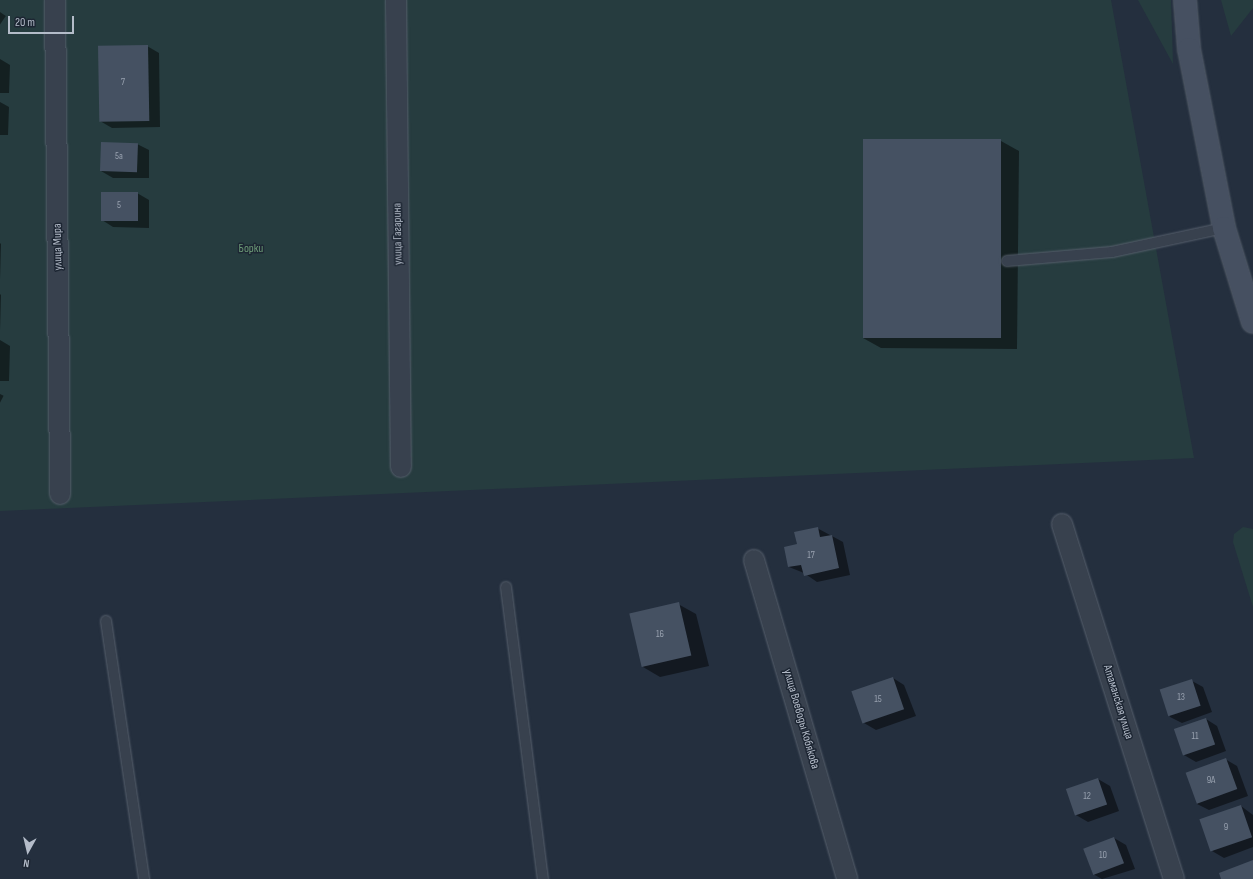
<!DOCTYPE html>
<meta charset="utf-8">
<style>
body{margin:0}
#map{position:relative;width:1253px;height:879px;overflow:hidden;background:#242f3e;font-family:"Sofia Sans Condensed",sans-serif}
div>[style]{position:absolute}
.green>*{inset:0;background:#263c3f}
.shadow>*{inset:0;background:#0007;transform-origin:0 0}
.building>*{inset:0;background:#455162;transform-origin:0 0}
.roads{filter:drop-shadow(0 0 1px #565f6c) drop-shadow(0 0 1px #565f6c)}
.lane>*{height:10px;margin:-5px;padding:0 5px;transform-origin:5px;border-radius:5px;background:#38414e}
.street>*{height:20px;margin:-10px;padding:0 10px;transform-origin:10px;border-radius:10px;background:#38414e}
.secondary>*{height:22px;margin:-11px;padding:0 11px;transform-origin:11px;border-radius:11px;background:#465061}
span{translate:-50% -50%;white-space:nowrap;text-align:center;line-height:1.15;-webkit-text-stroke:3px #1d2633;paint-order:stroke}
.number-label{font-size:10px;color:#98a1af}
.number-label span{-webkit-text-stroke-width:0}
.street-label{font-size:12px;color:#b4bcc9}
.park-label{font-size:12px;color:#6b9a76}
.north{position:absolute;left:8px;top:831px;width:40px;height:40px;-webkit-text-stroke:3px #1d2633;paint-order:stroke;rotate:188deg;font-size:11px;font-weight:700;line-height:16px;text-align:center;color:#b4bcc9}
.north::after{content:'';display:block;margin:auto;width:14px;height:18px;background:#b4bcc9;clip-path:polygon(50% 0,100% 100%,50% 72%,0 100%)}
.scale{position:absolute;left:8px;top:16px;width:66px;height:18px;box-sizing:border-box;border:2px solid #b4bcc9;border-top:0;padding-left:5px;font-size:12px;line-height:14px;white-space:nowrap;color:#b4bcc9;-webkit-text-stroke:3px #1d2633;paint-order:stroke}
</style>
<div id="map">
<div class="green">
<div style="clip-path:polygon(0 0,1111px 0,1194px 458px,0 511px)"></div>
<div style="clip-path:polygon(1138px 0,1171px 0,1173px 64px)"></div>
<div style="clip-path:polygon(1221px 0,1253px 0,1253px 8px,1231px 36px)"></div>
<div style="clip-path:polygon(1243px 527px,1253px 529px,1253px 607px,1233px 542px,1234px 534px)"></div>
</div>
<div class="shadow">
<div style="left:0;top:12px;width:7px;height:31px;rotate:34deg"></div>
<div style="clip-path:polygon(147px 46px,159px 53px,160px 127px,112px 128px,100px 121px)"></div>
<div style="clip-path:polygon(0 59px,10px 65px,9px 93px,0 93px)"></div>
<div style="clip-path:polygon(0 102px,9px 107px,8px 135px,0 135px)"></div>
<div style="clip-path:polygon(1001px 141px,1019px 151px,1017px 349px,881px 348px,863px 338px)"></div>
<div style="clip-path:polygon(137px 144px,149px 150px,149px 178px,113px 178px,101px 171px)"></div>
<div style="clip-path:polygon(137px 193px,149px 200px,149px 228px,113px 227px,102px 220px)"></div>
<div style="clip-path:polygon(0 243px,1px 244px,0 280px)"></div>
<div style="clip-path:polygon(0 294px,1px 295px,0 331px)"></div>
<div style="clip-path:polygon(0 340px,10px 346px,9px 381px,0 381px)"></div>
<div style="left:0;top:394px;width:4px;height:38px;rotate:27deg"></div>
<div style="clip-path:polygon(817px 528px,843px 542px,850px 575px,817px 582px,804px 573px,789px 567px,798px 545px)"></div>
<div style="clip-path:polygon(678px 604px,696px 614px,709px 666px,660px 677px,643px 667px)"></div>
<div style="clip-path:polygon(893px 678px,904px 685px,916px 716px,876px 730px,864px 723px)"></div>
<div style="clip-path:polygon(1192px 681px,1203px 687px,1212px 712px,1182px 723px,1170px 717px,1161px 692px)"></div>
<div style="clip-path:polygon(1206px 719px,1217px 726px,1226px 751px,1196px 762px,1184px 755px)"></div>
<div style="clip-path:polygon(1225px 759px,1237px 766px,1248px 796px,1209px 810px,1197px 804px)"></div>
<div style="clip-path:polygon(1098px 779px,1110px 786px,1119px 811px,1088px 822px,1076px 815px)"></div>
<div style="clip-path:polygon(1241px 806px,1253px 815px,1253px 847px,1224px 858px,1212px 851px)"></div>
<div style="clip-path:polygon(1114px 838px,1126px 845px,1135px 869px,1102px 879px,1093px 874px,1084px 849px)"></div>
</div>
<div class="building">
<div style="left:148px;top:45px;width:76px;height:50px;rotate:89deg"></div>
<div style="left:863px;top:139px;width:138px;height:199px"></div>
<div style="left:101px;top:142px;width:37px;height:29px;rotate:2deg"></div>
<div style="left:101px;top:192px;width:37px;height:29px"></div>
<div style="clip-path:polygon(818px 527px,820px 537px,832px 535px,839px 568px,804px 576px,801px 565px,788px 567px,784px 547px,797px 544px,794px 532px)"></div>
<div style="left:679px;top:602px;width:55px;height:51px;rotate:77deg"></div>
<div style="left:893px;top:677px;width:34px;height:44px;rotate:71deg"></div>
<div style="left:1192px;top:679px;width:28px;height:34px;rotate:72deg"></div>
<div style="left:1206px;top:718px;width:28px;height:34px;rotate:71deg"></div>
<div style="left:1226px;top:758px;width:33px;height:43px;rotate:70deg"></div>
<div style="left:1098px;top:778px;width:28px;height:34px;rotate:71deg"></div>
<div style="left:1241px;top:805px;width:34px;height:44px;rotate:71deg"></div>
<div style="left:1114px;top:837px;width:28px;height:33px;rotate:69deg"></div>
<div style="clip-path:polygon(1253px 860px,1253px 879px,1221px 879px,1219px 873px)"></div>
</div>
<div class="roads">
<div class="lane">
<div style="left:1007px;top:261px;width:105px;rotate:-4.9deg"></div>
<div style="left:1112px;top:252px;width:115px;rotate:-12.1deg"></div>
<div style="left:506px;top:587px;width:294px;rotate:82.8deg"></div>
<div style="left:106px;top:621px;width:261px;rotate:81.6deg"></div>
</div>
<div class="street">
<div style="left:55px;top:0;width:494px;rotate:89.4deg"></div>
<div style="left:396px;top:0;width:467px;rotate:89.4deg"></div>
<div style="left:1062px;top:524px;width:372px;rotate:72.5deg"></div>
<div style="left:754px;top:560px;width:332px;rotate:73.7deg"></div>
</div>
<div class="secondary">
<div style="left:1185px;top:0;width:49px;rotate:85.3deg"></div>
<div style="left:1189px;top:49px;width:182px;rotate:78.9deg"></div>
<div style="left:1224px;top:228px;width:98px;rotate:72.9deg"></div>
</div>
</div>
<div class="number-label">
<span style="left:123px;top:83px">7</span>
<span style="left:119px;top:157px">5а</span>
<span style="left:119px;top:206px">5</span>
<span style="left:811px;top:556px">17</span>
<span style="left:660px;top:635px">16</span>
<span style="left:1181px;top:698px">13</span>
<span style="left:878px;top:700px">15</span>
<span style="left:1195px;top:737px">11</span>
<span style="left:1211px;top:781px">9А</span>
<span style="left:1087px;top:797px">12</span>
<span style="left:1226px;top:828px">9</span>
<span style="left:1103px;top:856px">10</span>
</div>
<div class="street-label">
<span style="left:398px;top:234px;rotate:-91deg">улица Гагарина</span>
<span style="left:58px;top:247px;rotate:-91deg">улица Мира</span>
<span style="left:1118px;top:702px;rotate:73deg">Атаманская улица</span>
<span style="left:801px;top:719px;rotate:74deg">улица Воеводы Кобякова</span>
</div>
<div class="park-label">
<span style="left:251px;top:249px">Борки</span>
</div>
<div class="north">N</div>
<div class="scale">20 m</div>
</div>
